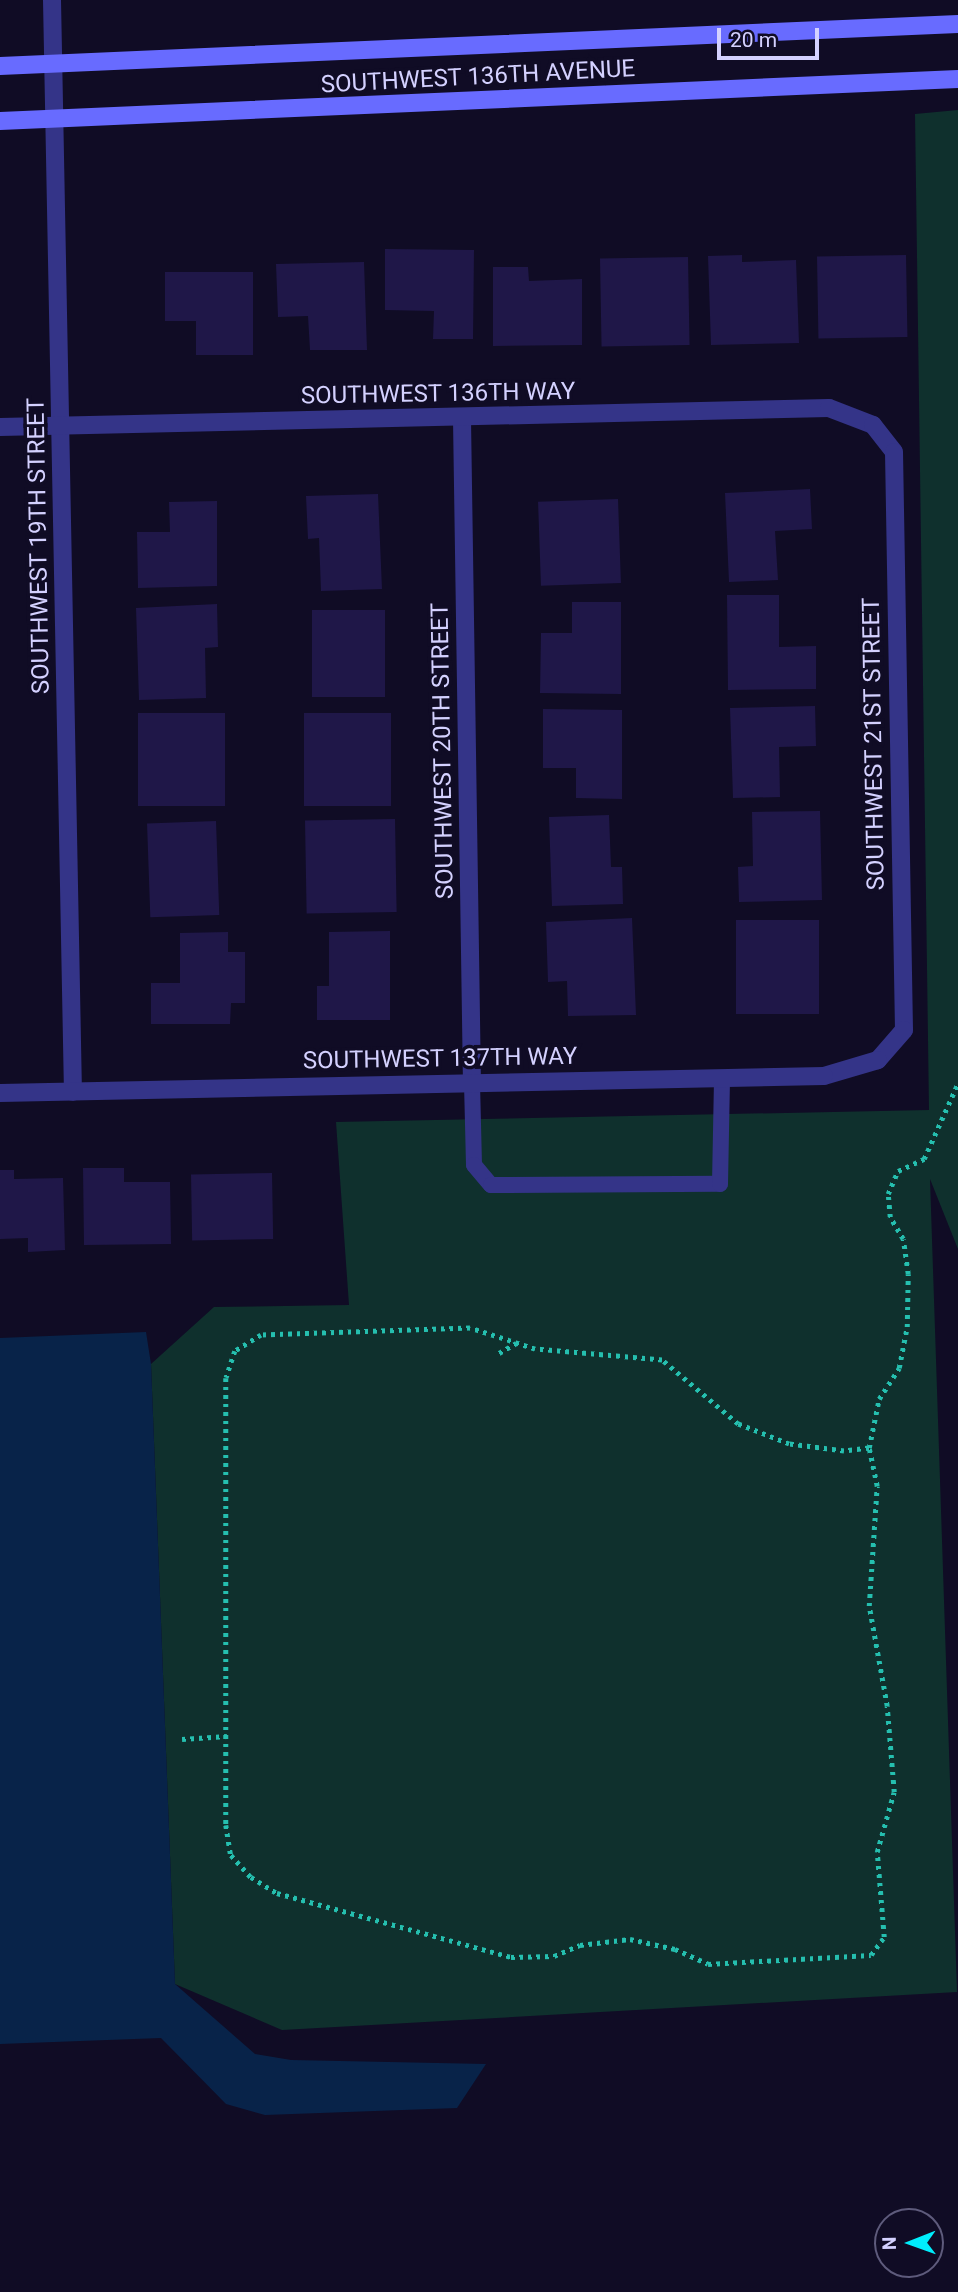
<!DOCTYPE html>
<style>
body{margin:0}
#map{position:relative;width:958px;height:2292px;overflow:hidden;background:#100c25;font-family:Roboto,sans-serif}
div>[style]{position:absolute}
.green>*{inset:0;background:#0f302d}
.water>*{inset:0;background:#082349}
.building>*{inset:0;background:#1f1748;transform-origin:0 0}
.path>*{height:4.5px;margin-top:-2.25px;transform-origin:0;background:repeating-linear-gradient(90deg,#25bfaf 0 3.5px,transparent 0 8.5px)}
.lane>*{height:16px;margin:-8px;padding:0 8px;transform-origin:8px;border-radius:8px;background:#343488}
.street>*{height:18px;margin:-9px;padding:0 9px;transform-origin:9px;border-radius:9px;background:#343488}
.secondary>*{height:18px;margin:-9px;padding:0 9px;transform-origin:9px;border-radius:9px;background:#686bff}
span{translate:-50% -50%;white-space:nowrap;text-align:center;line-height:1.15;-webkit-text-stroke:7px #100c25;paint-order:stroke}
.street-label{font-size:24px;color:#d4d1ff}
.north{position:absolute;left:874px;top:2208px;width:70px;height:70px;box-sizing:border-box;background:#100c25;border:2px solid #5e5b7c;border-radius:50%;rotate:269deg;font-size:19px;font-weight:700;line-height:28px;text-align:center;color:#d4d1ff}
.north::after{content:'';display:block;margin:auto;width:24px;height:32px;background:#00eefc;clip-path:polygon(50% 0,100% 100%,50% 72%,0 100%)}
.scale{position:absolute;left:717px;top:28px;width:102px;height:32px;box-sizing:border-box;border:4px solid #d4d1ff;border-top:0;padding-left:9px;font-size:21px;line-height:24px;white-space:nowrap;color:#d4d1ff;-webkit-text-stroke:5px #100c25;paint-order:stroke}
</style>
<div id="map">
<div class="green">
<div style="clip-path:polygon(958px 110px,958px 1249px,930px 1179px,957px 1992px,282px 2030px,175px 1984px,151px 1364px,214px 1307px,349px 1305px,336px 1122px,929px 1110px,915px 114px)"></div>
</div>
<div class="water">
<div style="clip-path:polygon(146px 1332px,151px 1364px,175px 1984px,255px 2054px,291px 2060px,486px 2064px,457px 2108px,265px 2115px,226px 2104px,161px 2038px,0 2044px,0 1338px)"></div>
</div>
<div class="building">
<div style="clip-path:polygon(385px 249px,474px 250px,473px 339px,433px 339px,434px 311px,385px 310px)"></div>
<div style="clip-path:polygon(742px 255px,742px 262px,796px 260px,799px 343px,711px 345px,708px 256px)"></div>
<div style="left:906px;top:255px;width:82px;height:89px;rotate:89deg"></div>
<div style="left:688px;top:257px;width:88px;height:88px;rotate:89deg"></div>
<div style="clip-path:polygon(364px 262px,367px 350px,310px 350px,308px 316px,278px 317px,276px 264px)"></div>
<div style="clip-path:polygon(493px 267px,528px 267px,529px 281px,582px 279px,582px 345px,493px 346px)"></div>
<div style="clip-path:polygon(165px 272px,253px 272px,253px 355px,196px 355px,196px 321px,165px 321px)"></div>
<div style="clip-path:polygon(810px 489px,812px 529px,775px 531px,778px 580px,729px 582px,725px 493px)"></div>
<div style="clip-path:polygon(378px 494px,382px 589px,321px 591px,319px 538px,308px 539px,306px 496px)"></div>
<div style="left:618px;top:499px;width:84px;height:80px;rotate:88deg"></div>
<div style="clip-path:polygon(217px 501px,217px 586px,138px 588px,137px 532px,170px 532px,169px 502px)"></div>
<div style="clip-path:polygon(727px 595px,779px 595px,779px 647px,816px 646px,816px 689px,728px 690px)"></div>
<div style="clip-path:polygon(572px 602px,621px 602px,621px 694px,540px 693px,541px 633px,572px 633px)"></div>
<div style="clip-path:polygon(217px 604px,218px 647px,205px 648px,206px 698px,139px 700px,136px 608px)"></div>
<div style="left:312px;top:610px;width:73px;height:87px"></div>
<div style="clip-path:polygon(815px 706px,816px 746px,779px 747px,780px 797px,733px 798px,730px 708px)"></div>
<div style="clip-path:polygon(543px 709px,622px 710px,622px 799px,576px 798px,576px 768px,543px 768px)"></div>
<div style="left:225px;top:713px;width:93px;height:87px;rotate:90deg"></div>
<div style="left:304px;top:713px;width:87px;height:93px"></div>
<div style="clip-path:polygon(820px 811px,822px 900px,739px 902px,738px 867px,753px 866px,752px 812px)"></div>
<div style="clip-path:polygon(609px 815px,611px 867px,622px 867px,623px 904px,552px 906px,549px 817px)"></div>
<div style="left:395px;top:819px;width:93px;height:90px;rotate:89deg"></div>
<div style="left:216px;top:821px;width:94px;height:69px;rotate:88deg"></div>
<div style="clip-path:polygon(632px 918px,636px 1015px,568px 1016px,567px 981px,548px 982px,546px 922px)"></div>
<div style="left:736px;top:920px;width:83px;height:94px"></div>
<div style="clip-path:polygon(390px 931px,390px 1020px,317px 1020px,317px 986px,329px 986px,329px 932px)"></div>
<div style="clip-path:polygon(228px 932px,228px 952px,245px 952px,245px 1003px,231px 1003px,230px 1024px,151px 1024px,151px 983px,180px 983px,180px 933px)"></div>
<div style="clip-path:polygon(83px 1168px,124px 1168px,124px 1182px,170px 1182px,171px 1244px,84px 1245px)"></div>
<div style="clip-path:polygon(0 1170px,14px 1170px,14px 1179px,63px 1178px,65px 1250px,28px 1252px,28px 1238px,0 1239px)"></div>
<div style="left:272px;top:1173px;width:66px;height:81px;rotate:89deg"></div>
</div>
<div class="path">
<div style="left:499px;top:1353px;width:20px;rotate:-30deg"></div>
<div style="left:869px;top:1448px;width:25px;rotate:173deg"></div>
<div style="left:844px;top:1451px;width:55px;rotate:-172.7deg"></div>
<div style="left:789px;top:1444px;width:55px;rotate:-158.6deg"></div>
<div style="left:738px;top:1424px;width:99px;rotate:-139.9deg"></div>
<div style="left:662px;top:1360px;width:127px;rotate:-175deg"></div>
<div style="left:535px;top:1349px;width:68px;rotate:-162.1deg"></div>
<div style="left:470px;top:1328px;width:209px;rotate:178.1deg"></div>
<div style="left:261px;top:1335px;width:31px;rotate:148deg"></div>
<div style="left:235px;top:1351px;width:28px;rotate:108deg"></div>
<div style="left:226px;top:1378px;width:447px;rotate:90deg"></div>
<div style="left:226px;top:1825px;width:30px;rotate:81deg"></div>
<div style="left:231px;top:1855px;width:30px;rotate:48deg"></div>
<div style="left:251px;top:1877px;width:31px;rotate:32deg"></div>
<div style="left:277px;top:1893px;width:243px;rotate:15.3deg"></div>
<div style="left:511px;top:1957px;width:43px;rotate:-1.3deg"></div>
<div style="left:554px;top:1956px;width:28px;rotate:-23deg"></div>
<div style="left:580px;top:1945px;width:50px;rotate:-6.8deg"></div>
<div style="left:630px;top:1939px;width:46px;rotate:12.5deg"></div>
<div style="left:675px;top:1949px;width:36px;rotate:24deg"></div>
<div style="left:708px;top:1964px;width:163px;rotate:-3.2deg"></div>
<div style="left:871px;top:1955px;width:22px;rotate:-54deg"></div>
<div style="left:884px;top:1937px;width:85px;rotate:-94.7deg"></div>
<div style="left:877px;top:1852px;width:62px;rotate:-74.2deg"></div>
<div style="left:894px;top:1792px;width:86px;rotate:-94.7deg"></div>
<div style="left:887px;top:1706px;width:102px;rotate:-100.2deg"></div>
<div style="left:869px;top:1606px;width:120px;rotate:-86.2deg"></div>
<div style="left:877px;top:1486px;width:39px;rotate:-102deg"></div>
<div style="left:869px;top:1448px;width:50px;rotate:-78.5deg"></div>
<div style="left:879px;top:1399px;width:37px;rotate:-57deg"></div>
<div style="left:899px;top:1368px;width:42px;rotate:-79deg"></div>
<div style="left:907px;top:1327px;width:53px;rotate:-88.9deg"></div>
<div style="left:908px;top:1274px;width:35px;rotate:-98deg"></div>
<div style="left:903px;top:1239px;width:26px;rotate:-121deg"></div>
<div style="left:890px;top:1217px;width:23px;rotate:-95deg"></div>
<div style="left:888px;top:1194px;width:25px;rotate:-67deg"></div>
<div style="left:898px;top:1171px;width:29px;rotate:-25deg"></div>
<div style="left:924px;top:1159px;width:83px;rotate:-65.9deg"></div>
<div style="left:182px;top:1739px;width:45px;rotate:-3.8deg"></div>
</div>
<div class="lane">
<div style="left:472px;top:1083px;width:82px;rotate:88.6deg"></div>
<div style="left:474px;top:1165px;width:26px;rotate:50deg"></div>
<div style="left:491px;top:1185px;width:229px;rotate:-0.3deg"></div>
<div style="left:720px;top:1184px;width:106px;rotate:-88.9deg"></div>
</div>
<div class="street">
<div style="left:52px;top:0;width:1092px;rotate:88.9deg"></div>
<div style="left:462px;top:419px;width:664px;rotate:89.14deg"></div>
<div style="left:0;top:427px;width:829px;rotate:-1.31deg"></div>
<div style="left:829px;top:408px;width:47px;rotate:21.1deg"></div>
<div style="left:873px;top:425px;width:34px;rotate:52deg"></div>
<div style="left:894px;top:452px;width:578px;rotate:89.01deg"></div>
<div style="left:904px;top:1030px;width:40px;rotate:131deg"></div>
<div style="left:878px;top:1060px;width:56px;rotate:163.5deg"></div>
<div style="left:824px;top:1076px;width:824px;rotate:178.82deg"></div>
</div>
<div class="secondary">
<div style="left:0;top:66px;width:959px;rotate:-2.51deg"></div>
<div style="left:0;top:121px;width:959px;rotate:-2.51deg"></div>
</div>
<div class="street-label">
<span style="left:478px;top:77px;rotate:-3deg">SOUTHWEST 136TH AVENUE</span>
<span style="left:438px;top:394px;rotate:-1deg">SOUTHWEST 136TH WAY</span>
<span style="left:39px;top:546px;rotate:-91deg">SOUTHWEST 19TH STREET</span>
<span style="left:874px;top:744px;rotate:-91deg">SOUTHWEST 21ST STREET</span>
<span style="left:443px;top:751px;rotate:-91deg">SOUTHWEST 20TH STREET</span>
<span style="left:440px;top:1059px;rotate:-1deg">SOUTHWEST 137TH WAY</span>
</div>
<div class="north">N</div>
<div class="scale">20 m</div>
</div>
